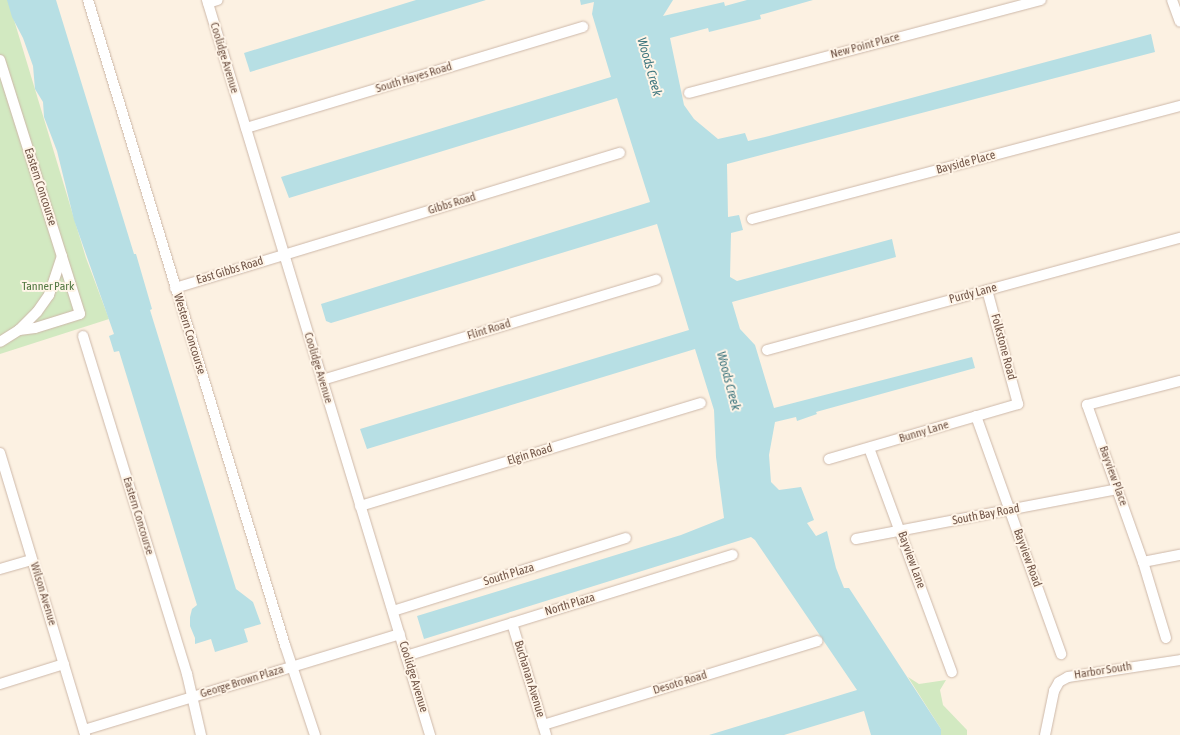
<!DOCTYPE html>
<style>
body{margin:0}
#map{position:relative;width:1180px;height:735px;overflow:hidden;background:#fcf1e2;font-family:"Asap Condensed",sans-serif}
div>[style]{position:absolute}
.green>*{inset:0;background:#d2e9c1}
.water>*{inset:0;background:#b7dfe4}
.roads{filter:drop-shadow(0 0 1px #cdb8a9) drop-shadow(0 0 1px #cdb8a9)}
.minor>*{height:10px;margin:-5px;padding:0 5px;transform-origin:5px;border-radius:5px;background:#fff}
span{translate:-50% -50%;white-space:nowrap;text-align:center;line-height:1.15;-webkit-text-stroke:4px #fff5e8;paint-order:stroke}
.street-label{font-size:12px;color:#735749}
.park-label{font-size:12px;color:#537842}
.water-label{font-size:13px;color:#40777f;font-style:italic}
</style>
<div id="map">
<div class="green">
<div style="clip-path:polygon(0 0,8px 0,86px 258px,109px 319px,0 354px)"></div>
<div style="clip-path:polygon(908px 677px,919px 684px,946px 680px,940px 690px,943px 705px,967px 730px,967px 735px,941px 735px,941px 729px)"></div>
</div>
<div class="water">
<div style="clip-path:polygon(7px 0,56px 0,134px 254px,136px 254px,152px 309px,150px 310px,236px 589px,253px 602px,261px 624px,244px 629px,248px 642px,215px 652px,211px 639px,195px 644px,195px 638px,190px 626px,190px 617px,192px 609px,197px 605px,119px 351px,114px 352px,109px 336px,114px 334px,74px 220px,57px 151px,44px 117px,43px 102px,35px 89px,33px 66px,23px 38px,12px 17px)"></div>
<div style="clip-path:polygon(416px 0,486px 0,250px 72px,244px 53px)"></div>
<div style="clip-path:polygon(580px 0,673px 0,663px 16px,724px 2px,725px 6px,747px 0,813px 0,760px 15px,761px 19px,709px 32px,708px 28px,670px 38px,684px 105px,694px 119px,718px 139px,745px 133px,748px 141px,769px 136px,1151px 34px,1155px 52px,727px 164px,728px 217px,739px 215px,743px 230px,731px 233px,730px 277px,737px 281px,892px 239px,896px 257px,732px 302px,740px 329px,755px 345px,774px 408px,972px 357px,975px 368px,816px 412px,817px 414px,797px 421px,796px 417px,775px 422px,769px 455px,771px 482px,779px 490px,801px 487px,814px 520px,807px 523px,816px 536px,827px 531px,836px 568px,844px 588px,849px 588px,941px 729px,941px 735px,871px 735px,864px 711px,784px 735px,709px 735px,857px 690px,755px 540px,751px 537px,424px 639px,417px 616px,681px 535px,724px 518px,716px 457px,714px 410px,695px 349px,367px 449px,360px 429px,689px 330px,657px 224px,331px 323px,326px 321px,321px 304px,650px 202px,617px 98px,289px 198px,281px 177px,611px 77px,592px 14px,594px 2px,581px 5px)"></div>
</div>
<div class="roads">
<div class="minor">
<div style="left:88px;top:0;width:674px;rotate:73.02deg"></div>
<div style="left:285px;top:645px;width:95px;rotate:71.6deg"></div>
<div style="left:207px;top:0;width:768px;rotate:73.12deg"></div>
<div style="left:1172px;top:0;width:23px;rotate:70deg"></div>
<div style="left:208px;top:3px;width:10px;rotate:-17deg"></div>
<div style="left:0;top:60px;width:266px;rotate:72.5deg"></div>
<div style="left:80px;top:314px;width:47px;rotate:162.7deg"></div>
<div style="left:35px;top:328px;width:16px;rotate:173deg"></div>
<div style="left:19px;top:330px;width:22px;rotate:148deg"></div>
<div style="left:689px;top:93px;width:364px;rotate:-14.8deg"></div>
<div style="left:246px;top:128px;width:352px;rotate:-16.7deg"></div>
<div style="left:752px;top:219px;width:443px;rotate:-14.8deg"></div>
<div style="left:175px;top:288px;width:465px;rotate:-16.9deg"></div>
<div style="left:19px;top:330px;width:25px;rotate:-45deg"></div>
<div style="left:37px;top:312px;width:21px;rotate:-55deg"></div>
<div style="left:49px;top:295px;width:41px;rotate:-71.6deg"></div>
<div style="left:83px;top:336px;width:354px;rotate:72.9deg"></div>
<div style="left:187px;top:674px;width:63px;rotate:77.1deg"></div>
<div style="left:767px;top:350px;width:428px;rotate:-15.2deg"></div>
<div style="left:322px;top:380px;width:349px;rotate:-16.7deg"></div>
<div style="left:976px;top:416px;width:253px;rotate:70.3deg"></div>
<div style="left:869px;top:448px;width:239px;rotate:69.7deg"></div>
<div style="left:0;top:453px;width:295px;rotate:73.2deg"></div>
<div style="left:829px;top:459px;width:197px;rotate:-16.2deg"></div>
<div style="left:1018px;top:404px;width:118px;rotate:-105.2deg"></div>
<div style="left:360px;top:506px;width:356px;rotate:-16.8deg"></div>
<div style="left:856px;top:539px;width:266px;rotate:-10.8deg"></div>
<div style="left:1143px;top:562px;width:38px;rotate:-11deg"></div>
<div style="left:0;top:569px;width:33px;rotate:-16deg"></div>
<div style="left:393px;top:611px;width:244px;rotate:-17.4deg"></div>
<div style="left:512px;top:623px;width:117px;rotate:73.1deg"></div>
<div style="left:1166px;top:638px;width:79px;rotate:-106.8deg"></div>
<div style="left:1143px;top:562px;width:167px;rotate:-109.6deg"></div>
<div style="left:1087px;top:405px;width:96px;rotate:-14.5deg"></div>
<div style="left:406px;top:656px;width:342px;rotate:-17.2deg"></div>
<div style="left:0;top:684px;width:67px;rotate:-17.4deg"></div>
<div style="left:543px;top:725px;width:287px;rotate:-17deg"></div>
<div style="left:84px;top:730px;width:330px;rotate:-16.9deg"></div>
<div style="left:1045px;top:735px;width:45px;rotate:-78.4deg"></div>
<div style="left:1054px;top:691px;width:10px;rotate:-61deg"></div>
<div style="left:1059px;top:682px;width:10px;rotate:-29deg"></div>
<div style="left:1068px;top:677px;width:113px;rotate:-8.6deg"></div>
</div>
</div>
<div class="street-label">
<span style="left:865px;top:46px;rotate:-15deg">New Point Place</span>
<span style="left:224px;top:58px;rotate:73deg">Coolidge Avenue</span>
<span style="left:414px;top:78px;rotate:-17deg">South Hayes Road</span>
<span style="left:966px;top:163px;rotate:-15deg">Bayside Place</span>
<span style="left:40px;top:187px;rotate:72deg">Eastern Concourse</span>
<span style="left:452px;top:204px;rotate:-17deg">Gibbs Road</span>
<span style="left:230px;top:271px;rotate:-17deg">East Gibbs Road</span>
<span style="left:973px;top:294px;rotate:-15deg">Purdy Lane</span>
<span style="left:489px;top:330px;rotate:-17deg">Flint Road</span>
<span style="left:189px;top:334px;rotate:73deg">Western Concourse</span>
<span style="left:1003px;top:347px;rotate:75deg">Folkstone Road</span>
<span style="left:318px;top:368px;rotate:73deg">Coolidge Avenue</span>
<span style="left:924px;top:432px;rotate:-17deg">Bunny Lane</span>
<span style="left:530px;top:455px;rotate:-17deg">Elgin Road</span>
<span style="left:1113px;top:476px;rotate:70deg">Bayview Place</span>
<span style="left:986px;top:515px;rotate:-11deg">South Bay Road</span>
<span style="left:138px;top:516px;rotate:73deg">Eastern Concourse</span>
<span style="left:1027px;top:558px;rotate:70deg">Bayview Road</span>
<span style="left:911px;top:560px;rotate:70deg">Bayview Lane</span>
<span style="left:509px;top:575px;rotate:-17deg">South Plaza</span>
<span style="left:43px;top:594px;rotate:73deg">Wilson Avenue</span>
<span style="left:570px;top:605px;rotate:-17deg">North Plaza</span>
<span style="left:1103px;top:671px;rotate:-9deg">Harbor South</span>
<span style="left:413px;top:677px;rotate:73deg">Coolidge Avenue</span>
<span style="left:529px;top:679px;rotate:73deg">Buchanan Avenue</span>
<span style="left:242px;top:682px;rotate:-17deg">George Brown Plaza</span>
<span style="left:680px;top:683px;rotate:-17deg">Desoto Road</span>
</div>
<div class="park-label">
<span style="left:48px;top:287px">Tanner Park</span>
</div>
<div class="water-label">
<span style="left:649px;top:67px;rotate:74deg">Woods Creek</span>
<span style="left:728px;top:381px;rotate:75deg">Woods Creek</span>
</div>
</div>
